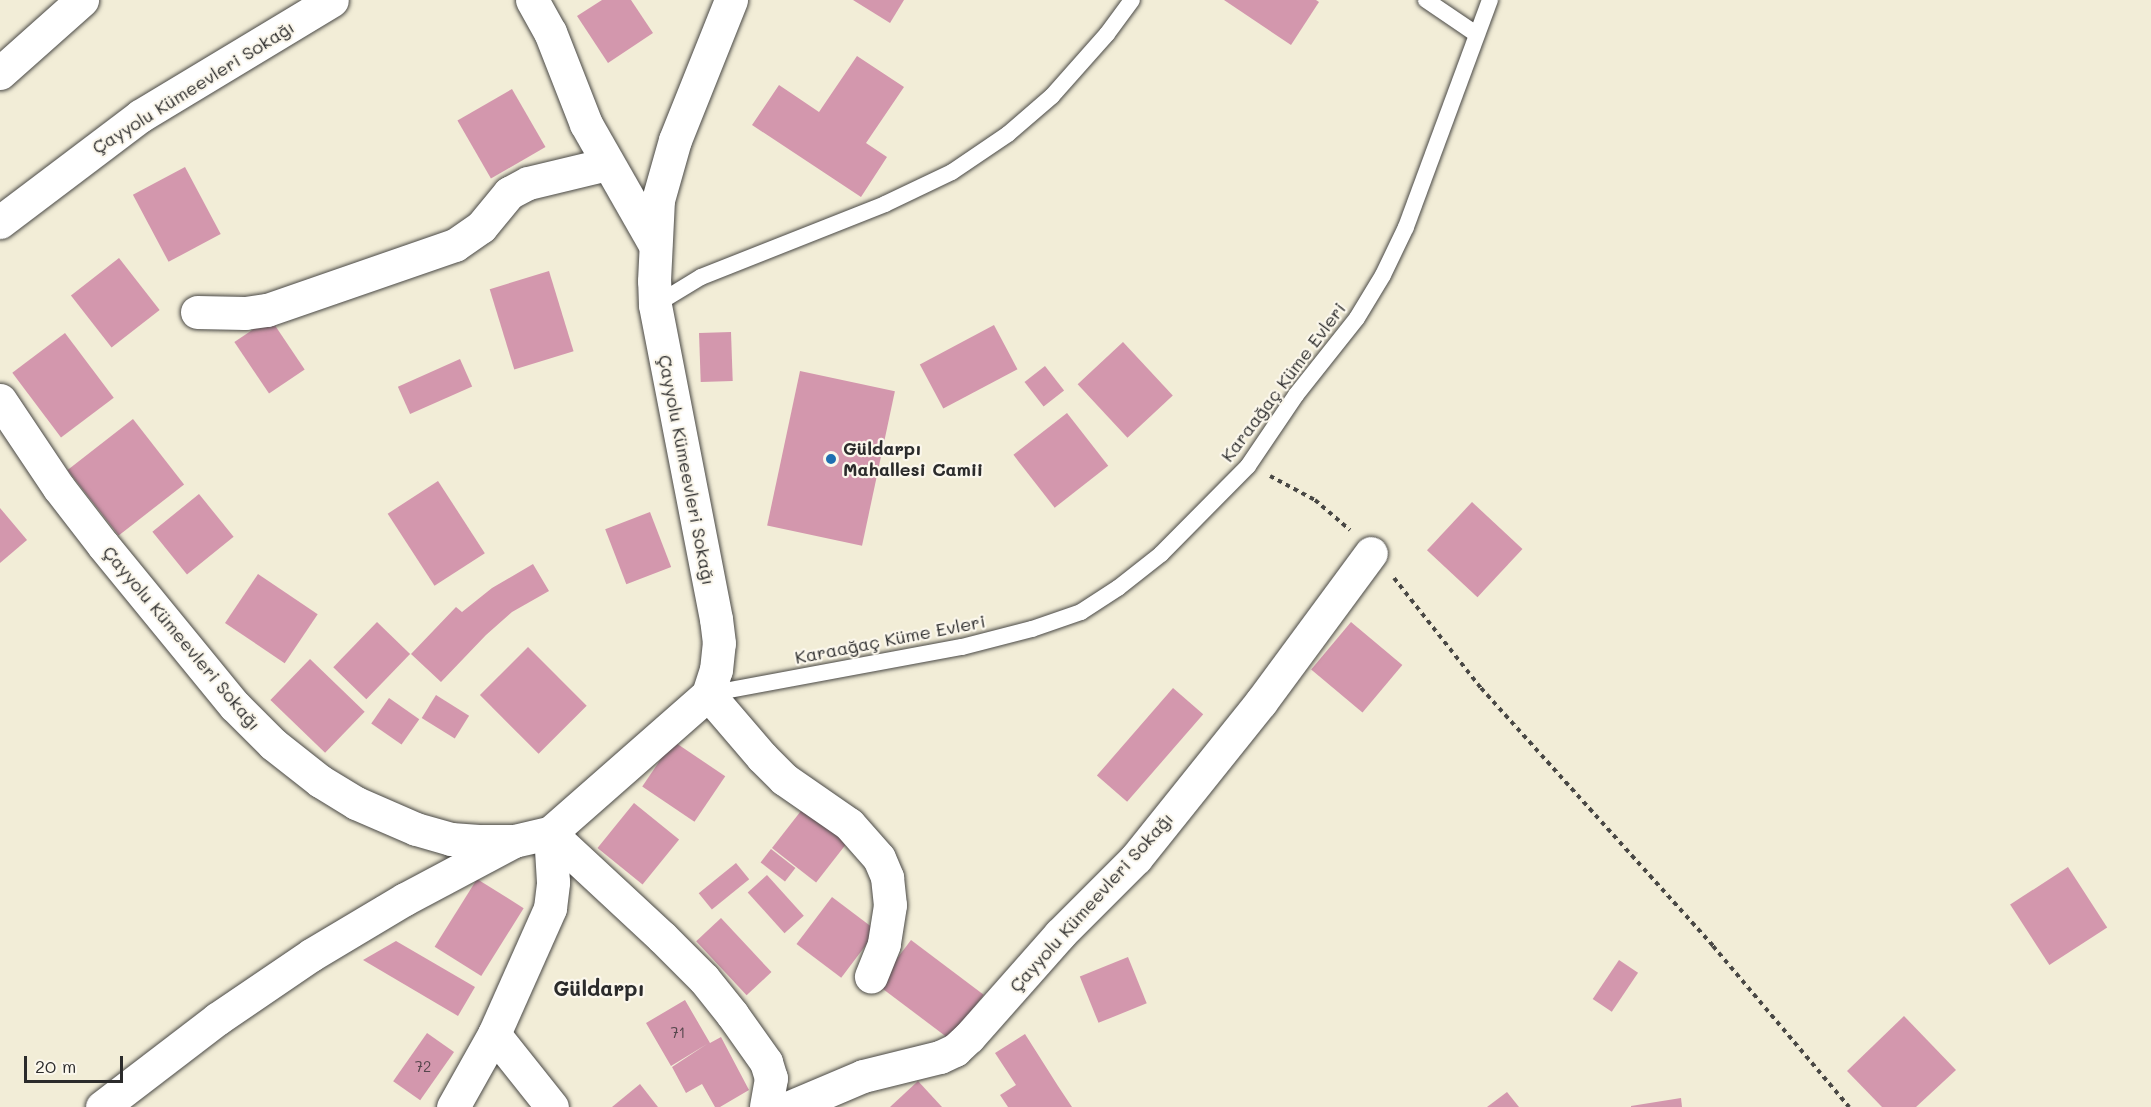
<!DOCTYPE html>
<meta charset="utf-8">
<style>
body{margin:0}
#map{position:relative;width:2151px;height:1107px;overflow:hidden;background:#f2edd7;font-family:Mali,sans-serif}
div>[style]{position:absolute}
.building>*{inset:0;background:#d397ad;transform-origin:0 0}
.path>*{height:4px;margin-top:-2px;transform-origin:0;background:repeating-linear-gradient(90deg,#494845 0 4.5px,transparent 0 9px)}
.roads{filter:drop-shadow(0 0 2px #494845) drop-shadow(0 0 2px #494845)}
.lane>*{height:16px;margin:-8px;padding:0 8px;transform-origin:8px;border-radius:8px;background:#fff}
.street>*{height:33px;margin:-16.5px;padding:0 16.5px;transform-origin:16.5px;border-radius:16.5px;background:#fff}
.secondary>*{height:33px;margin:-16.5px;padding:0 16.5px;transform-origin:16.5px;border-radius:16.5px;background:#fff}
.dots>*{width:16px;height:16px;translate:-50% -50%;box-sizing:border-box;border:3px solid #fbf7ec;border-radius:50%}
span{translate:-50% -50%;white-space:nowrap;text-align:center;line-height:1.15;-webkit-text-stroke:4.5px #fbf7ec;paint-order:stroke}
.number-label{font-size:15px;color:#55464c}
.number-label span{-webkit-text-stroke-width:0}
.street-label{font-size:18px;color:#2b2b2b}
.poi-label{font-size:18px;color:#2b2b2b;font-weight:700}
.left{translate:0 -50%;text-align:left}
.quarter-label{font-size:21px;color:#2b2b2b;font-weight:700}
.scale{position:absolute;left:24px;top:1056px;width:99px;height:27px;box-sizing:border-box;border:3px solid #2b2b2b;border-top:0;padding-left:8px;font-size:18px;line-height:21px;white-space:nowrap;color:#2b2b2b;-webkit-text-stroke:4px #fbf7ec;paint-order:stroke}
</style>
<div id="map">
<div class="building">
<div style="clip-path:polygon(602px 0,631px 0,653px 33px,608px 63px,577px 16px)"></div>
<div style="clip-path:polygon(853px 0,904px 0,890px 23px)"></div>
<div style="clip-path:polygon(1224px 0,1316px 0,1319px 2px,1291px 45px)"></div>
<div style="clip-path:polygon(857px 56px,904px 87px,866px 143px,887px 157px,861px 197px,752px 125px,779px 85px,819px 112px)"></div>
<div style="left:512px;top:89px;width:67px;height:63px;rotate:60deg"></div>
<div style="left:185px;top:167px;width:76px;height:59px;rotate:62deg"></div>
<div style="left:119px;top:258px;width:66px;height:61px;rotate:52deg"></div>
<div style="left:549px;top:271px;width:84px;height:62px;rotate:73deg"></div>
<div style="left:270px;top:318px;width:62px;height:43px;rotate:56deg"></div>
<div style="left:994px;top:325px;width:50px;height:84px;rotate:62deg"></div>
<div style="left:731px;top:332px;width:49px;height:32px;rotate:88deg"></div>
<div style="left:65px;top:333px;width:81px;height:66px;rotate:53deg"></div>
<div style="left:1123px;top:342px;width:73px;height:62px;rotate:47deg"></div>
<div style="left:460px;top:359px;width:30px;height:68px;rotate:66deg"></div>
<div style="left:1045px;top:366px;width:31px;height:26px;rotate:52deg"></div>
<div style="left:800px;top:371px;width:97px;height:158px;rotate:12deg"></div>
<div style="left:1067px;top:413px;width:67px;height:68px;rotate:52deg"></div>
<div style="left:133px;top:419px;width:83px;height:83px;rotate:52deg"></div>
<div style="left:438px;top:481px;width:86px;height:60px;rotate:57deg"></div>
<div style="left:199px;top:494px;width:55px;height:60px;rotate:51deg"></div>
<div style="left:1472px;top:502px;width:69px;height:66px;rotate:43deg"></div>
<div style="clip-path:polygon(0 508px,27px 540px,0 563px)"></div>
<div style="left:650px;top:512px;width:59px;height:48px;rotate:69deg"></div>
<div style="clip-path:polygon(533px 564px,549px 591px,512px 612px,486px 635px,441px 682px,411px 654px,456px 607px,462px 612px,492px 588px)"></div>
<div style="left:258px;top:574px;width:72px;height:59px;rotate:34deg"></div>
<div style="left:377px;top:622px;width:46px;height:63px;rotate:44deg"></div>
<div style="left:1351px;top:622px;width:67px;height:62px;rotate:40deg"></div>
<div style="left:528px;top:647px;width:83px;height:68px;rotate:45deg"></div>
<div style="left:310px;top:659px;width:76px;height:57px;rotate:44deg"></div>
<div style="left:1173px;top:688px;width:40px;height:116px;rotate:41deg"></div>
<div style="left:436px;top:695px;width:39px;height:27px;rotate:32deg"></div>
<div style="left:389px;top:698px;width:37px;height:31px;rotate:35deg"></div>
<div style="left:673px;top:741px;width:63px;height:55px;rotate:34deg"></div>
<div style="left:634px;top:803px;width:58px;height:58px;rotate:39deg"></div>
<div style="left:804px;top:807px;width:56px;height:52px;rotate:38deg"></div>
<div style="left:771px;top:849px;width:31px;height:17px;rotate:38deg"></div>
<div style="left:736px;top:863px;width:21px;height:48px;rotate:51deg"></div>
<div style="left:2068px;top:867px;width:72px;height:69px;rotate:57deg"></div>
<div style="left:767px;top:875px;width:55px;height:26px;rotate:48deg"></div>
<div style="left:477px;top:879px;width:55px;height:80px;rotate:32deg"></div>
<div style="left:832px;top:897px;width:56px;height:59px;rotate:37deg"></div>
<div style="left:721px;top:918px;width:74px;height:34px;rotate:47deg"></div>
<div style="left:911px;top:940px;width:91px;height:56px;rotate:37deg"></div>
<div style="clip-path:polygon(396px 941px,475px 987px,458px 1016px,363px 960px)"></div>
<div style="left:1128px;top:957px;width:50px;height:52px;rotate:68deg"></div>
<div style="left:1619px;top:960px;width:23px;height:47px;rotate:34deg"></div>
<div style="clip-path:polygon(685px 1000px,710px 1043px,721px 1037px,749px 1090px,720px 1107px,715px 1107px,702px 1084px,686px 1093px,672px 1067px,707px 1044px,671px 1066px,646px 1023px)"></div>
<div style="clip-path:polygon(1904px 1016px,1956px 1070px,1916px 1107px,1882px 1107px,1847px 1071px)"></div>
<div style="left:427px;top:1033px;width:33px;height:59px;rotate:35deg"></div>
<div style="clip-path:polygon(1025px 1034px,1058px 1086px,1072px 1107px,1008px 1107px,1000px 1095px,1016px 1085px,995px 1053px)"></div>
<div style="clip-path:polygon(918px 1081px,942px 1107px,890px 1107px)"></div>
<div style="clip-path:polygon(640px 1084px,658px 1107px,612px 1107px)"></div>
<div style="clip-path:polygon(1507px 1092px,1519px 1107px,1487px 1107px)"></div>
<div style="clip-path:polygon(1681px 1098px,1682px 1107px,1631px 1107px,1631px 1106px)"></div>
</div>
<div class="path">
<div style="left:1270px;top:476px;width:51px;rotate:28.1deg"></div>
<div style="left:1315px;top:500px;width:46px;rotate:40.6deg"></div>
<div style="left:1394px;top:578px;width:140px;rotate:51.7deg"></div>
<div style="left:1481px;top:688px;width:347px;rotate:48deg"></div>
<div style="left:1713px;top:946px;width:211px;rotate:49.8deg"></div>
</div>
<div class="roads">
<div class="lane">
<div style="left:1426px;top:0;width:60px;rotate:34.2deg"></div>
<div style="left:655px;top:305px;width:54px;rotate:-31.3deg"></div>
<div style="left:701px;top:277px;width:198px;rotate:-21.6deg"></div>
<div style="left:885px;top:204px;width:74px;rotate:-25.5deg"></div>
<div style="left:952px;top:172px;width:68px;rotate:-34.2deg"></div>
<div style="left:1008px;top:134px;width:58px;rotate:-40.8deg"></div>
<div style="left:1052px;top:96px;width:83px;rotate:-48.4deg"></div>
<div style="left:1107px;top:34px;width:42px;rotate:-53.7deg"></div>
<div style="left:708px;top:694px;width:258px;rotate:-10.5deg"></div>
<div style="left:962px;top:647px;width:72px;rotate:-14.4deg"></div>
<div style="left:1032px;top:629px;width:52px;rotate:-19.1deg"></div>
<div style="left:1081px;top:612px;width:44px;rotate:-33deg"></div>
<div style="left:1118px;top:588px;width:55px;rotate:-38.3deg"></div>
<div style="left:1161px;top:554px;width:124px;rotate:-45.3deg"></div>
<div style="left:1248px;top:466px;width:86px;rotate:-55.9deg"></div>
<div style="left:1296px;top:395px;width:98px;rotate:-51.6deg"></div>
<div style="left:1357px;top:318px;width:50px;rotate:-58.8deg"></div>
<div style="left:1383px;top:275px;width:53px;rotate:-64.4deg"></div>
<div style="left:1406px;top:227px;width:242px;rotate:-69.7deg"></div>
</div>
<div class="street">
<div style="left:532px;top:0;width:37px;rotate:61deg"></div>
<div style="left:550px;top:32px;width:99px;rotate:68.6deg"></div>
<div style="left:586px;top:124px;width:139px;rotate:60.3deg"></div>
<div style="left:0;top:222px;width:176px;rotate:-37.1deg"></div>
<div style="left:140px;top:116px;width:224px;rotate:-31.1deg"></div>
<div style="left:197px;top:312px;width:48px;rotate:1.2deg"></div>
<div style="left:245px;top:313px;width:22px;rotate:-8deg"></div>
<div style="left:267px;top:310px;width:199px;rotate:-19.1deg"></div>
<div style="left:455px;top:245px;width:32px;rotate:-35deg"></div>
<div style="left:481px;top:227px;width:44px;rotate:-50.5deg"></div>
<div style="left:509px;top:193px;width:21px;rotate:-28deg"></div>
<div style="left:528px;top:183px;width:81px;rotate:-13.5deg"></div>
<div style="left:708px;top:694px;width:83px;rotate:49.4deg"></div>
<div style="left:762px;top:757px;width:31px;rotate:45deg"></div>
<div style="left:784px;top:779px;width:79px;rotate:34.7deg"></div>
<div style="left:849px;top:824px;width:45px;rotate:48.6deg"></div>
<div style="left:879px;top:858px;width:21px;rotate:67deg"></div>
<div style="left:887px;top:877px;width:28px;rotate:84deg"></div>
<div style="left:890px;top:905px;width:39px;rotate:99deg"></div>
<div style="left:884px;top:944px;width:35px;rotate:112deg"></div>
<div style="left:550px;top:833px;width:153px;rotate:42.9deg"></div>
<div style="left:662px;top:937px;width:59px;rotate:45deg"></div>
<div style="left:704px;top:979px;width:45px;rotate:51.3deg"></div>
<div style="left:732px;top:1014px;width:59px;rotate:54.7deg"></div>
<div style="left:766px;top:1062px;width:17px;rotate:73deg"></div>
<div style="left:771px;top:1078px;width:29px;rotate:100deg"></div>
<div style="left:102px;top:1107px;width:145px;rotate:-37.4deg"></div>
<div style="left:217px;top:1019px;width:114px;rotate:-34.2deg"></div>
<div style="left:311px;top:955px;width:109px;rotate:-30.8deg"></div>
<div style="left:405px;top:899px;width:123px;rotate:-28deg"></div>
<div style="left:790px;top:1107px;width:79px;rotate:-23deg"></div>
<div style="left:863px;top:1076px;width:79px;rotate:-13.9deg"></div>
<div style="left:940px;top:1057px;width:17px;rotate:-25deg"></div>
<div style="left:955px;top:1050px;width:19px;rotate:-43deg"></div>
<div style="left:969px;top:1037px;width:137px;rotate:-48.5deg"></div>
<div style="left:1060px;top:934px;width:107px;rotate:-45deg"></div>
<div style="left:1136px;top:858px;width:200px;rotate:-51.3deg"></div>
<div style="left:1261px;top:702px;width:185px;rotate:-53.6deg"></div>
</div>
<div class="secondary">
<div style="left:0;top:73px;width:110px;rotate:-41.7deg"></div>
<div style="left:0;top:400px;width:106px;rotate:56.2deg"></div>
<div style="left:59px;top:488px;width:72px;rotate:52.3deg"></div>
<div style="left:103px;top:545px;width:208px;rotate:50.7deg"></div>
<div style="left:235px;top:706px;width:54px;rotate:45deg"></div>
<div style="left:273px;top:744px;width:60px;rotate:38.2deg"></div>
<div style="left:320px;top:781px;width:42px;rotate:31.4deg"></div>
<div style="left:356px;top:803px;width:65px;rotate:23.4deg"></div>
<div style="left:416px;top:829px;width:36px;rotate:16deg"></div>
<div style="left:451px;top:839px;width:31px;rotate:4deg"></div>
<div style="left:482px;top:841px;width:32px"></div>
<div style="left:514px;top:841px;width:37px;rotate:-13deg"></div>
<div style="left:550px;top:833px;width:210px;rotate:-41.3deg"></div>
<div style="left:708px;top:694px;width:25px;rotate:-72deg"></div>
<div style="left:716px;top:670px;width:27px;rotate:-84deg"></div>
<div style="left:719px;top:643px;width:24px;rotate:-97deg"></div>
<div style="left:716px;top:619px;width:320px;rotate:-101deg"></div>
<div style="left:655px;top:305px;width:24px;rotate:-92deg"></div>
<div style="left:654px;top:281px;width:81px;rotate:-87.2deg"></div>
<div style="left:658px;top:200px;width:62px;rotate:-74.2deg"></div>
<div style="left:675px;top:140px;width:151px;rotate:-68.2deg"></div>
<div style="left:494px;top:1034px;width:93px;rotate:51.5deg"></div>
<div style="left:453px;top:1107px;width:84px;rotate:-60.7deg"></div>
<div style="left:494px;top:1034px;width:138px;rotate:-66deg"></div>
<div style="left:550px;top:908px;width:26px;rotate:-83deg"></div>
<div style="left:553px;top:882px;width:49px;rotate:-93.5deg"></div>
</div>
</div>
<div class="dots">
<div style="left:831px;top:459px;background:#1f6fb2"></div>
</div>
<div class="number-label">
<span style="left:678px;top:1033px">71</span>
<span style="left:423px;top:1067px">72</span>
</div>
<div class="street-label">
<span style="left:193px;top:87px;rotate:-32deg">Çayyolu Kümeevleri Sokağı</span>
<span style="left:1283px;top:382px;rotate:-53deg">Karaağaç Küme Evleri</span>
<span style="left:687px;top:470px;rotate:79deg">Çayyolu Kümeevleri Sokağı</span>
<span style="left:182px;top:638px;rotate:50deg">Çayyolu Kümeevleri Sokağı</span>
<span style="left:890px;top:639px;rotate:-11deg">Karaağaç Küme Evleri</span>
<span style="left:1091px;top:902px;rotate:-48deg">Çayyolu Kümeevleri Sokağı</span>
</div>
<div class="poi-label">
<span class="left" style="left:843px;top:459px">Güldarpı<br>Mahallesi Camii</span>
</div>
<div class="quarter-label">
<span style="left:599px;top:988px">Güldarpı</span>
</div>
<div class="scale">20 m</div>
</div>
